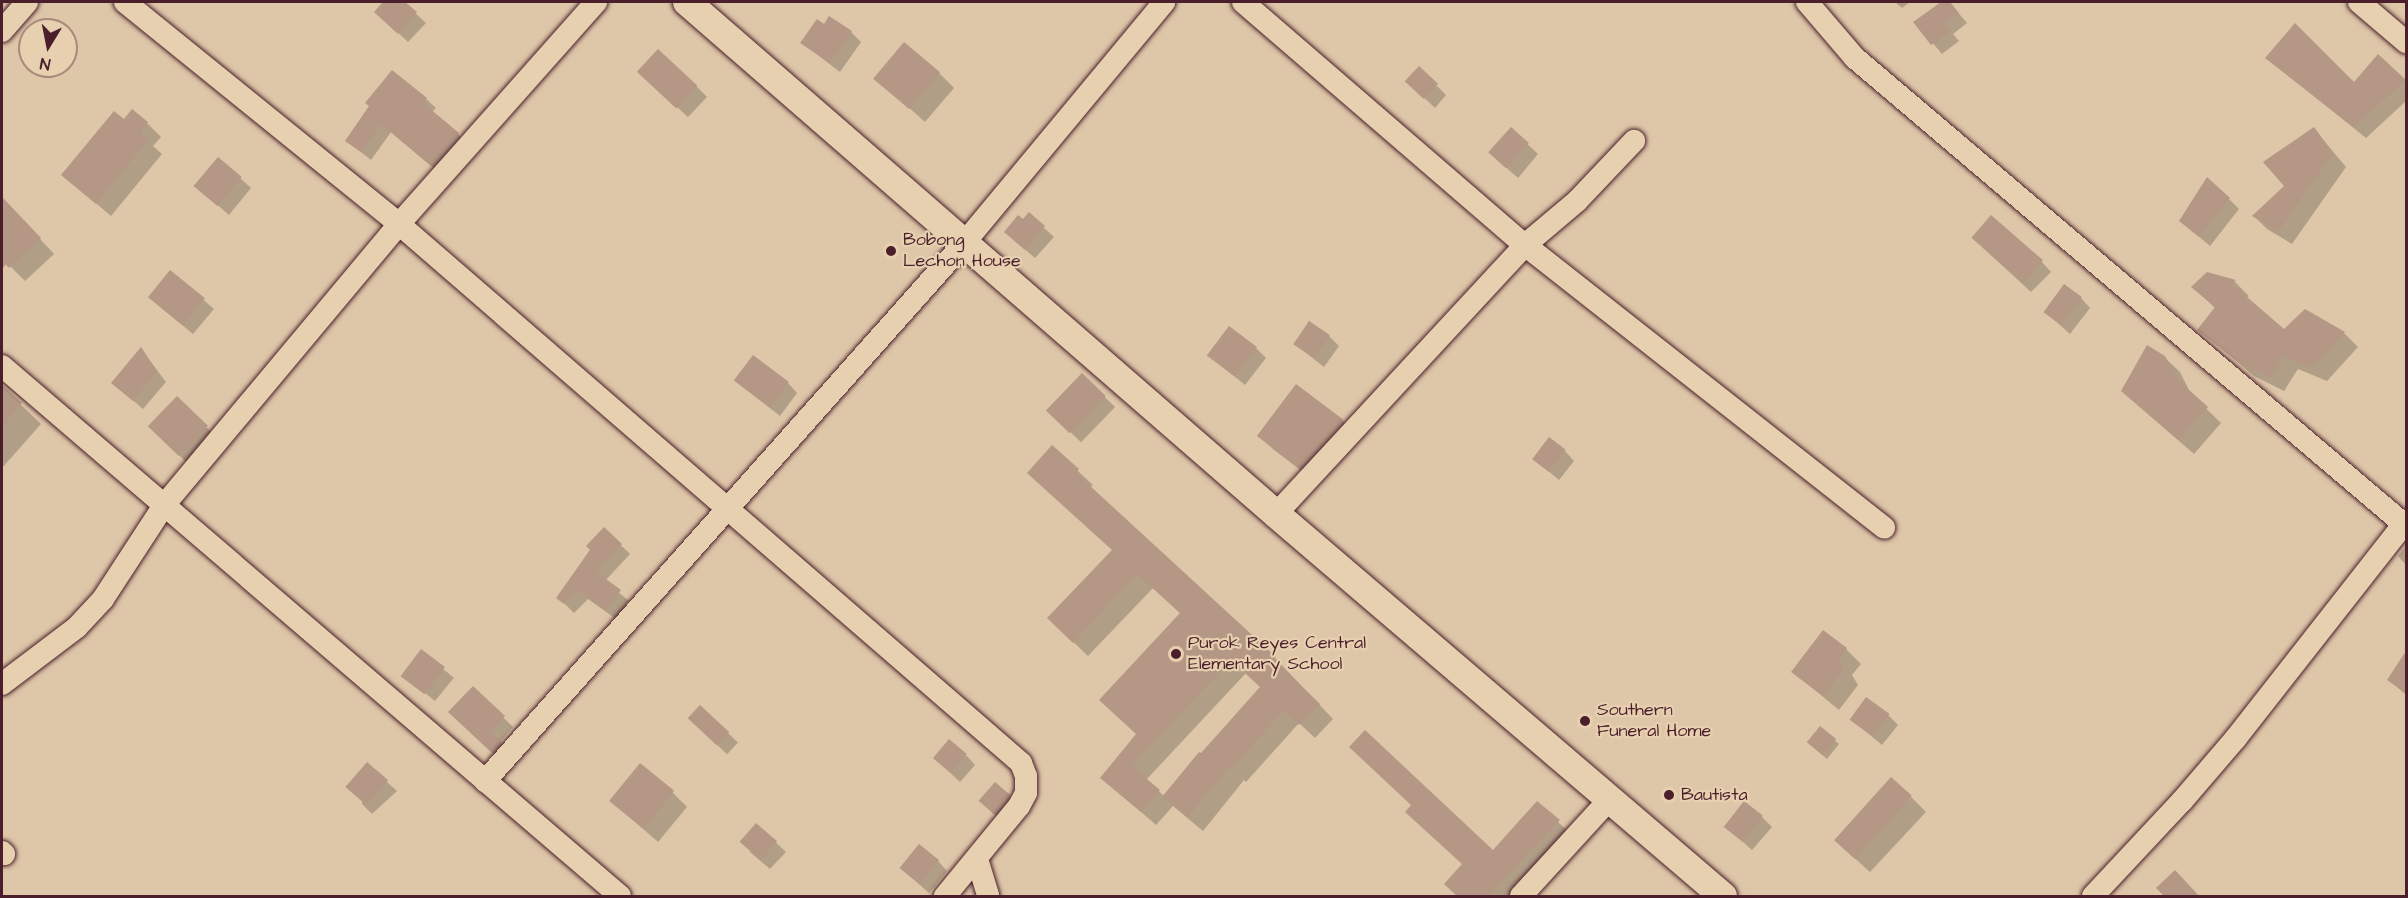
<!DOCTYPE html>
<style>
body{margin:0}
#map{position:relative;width:2408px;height:898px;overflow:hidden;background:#dec6a8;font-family:"Architects Daughter",sans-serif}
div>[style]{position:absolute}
.shadow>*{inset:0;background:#0003;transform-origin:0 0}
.building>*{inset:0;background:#b49784;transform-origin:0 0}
.roads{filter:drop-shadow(0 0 2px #4a1f2b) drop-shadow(0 0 2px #4a1f2b)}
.minor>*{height:22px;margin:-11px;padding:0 11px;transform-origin:11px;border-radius:11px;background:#e7d0b0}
.major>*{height:28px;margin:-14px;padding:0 14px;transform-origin:14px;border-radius:14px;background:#e7d0b0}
.dots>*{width:16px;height:16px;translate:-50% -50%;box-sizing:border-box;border:3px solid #e7d0b0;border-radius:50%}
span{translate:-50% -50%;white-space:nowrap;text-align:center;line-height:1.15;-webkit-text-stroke:4.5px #e7d0b0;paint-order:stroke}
.poi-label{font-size:18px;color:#4a1f2b}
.left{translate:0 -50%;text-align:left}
.frame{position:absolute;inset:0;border:3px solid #4a1f2b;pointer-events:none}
.north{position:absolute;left:18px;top:18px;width:60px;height:60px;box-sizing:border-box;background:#e7d0b0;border:2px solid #a8897b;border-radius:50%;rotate:190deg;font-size:16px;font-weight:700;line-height:24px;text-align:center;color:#4a1f2b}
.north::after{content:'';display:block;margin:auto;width:21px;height:27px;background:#4a1f2b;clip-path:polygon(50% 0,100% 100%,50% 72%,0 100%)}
</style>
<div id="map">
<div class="shadow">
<div style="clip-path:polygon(385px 2px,403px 2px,426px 23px,408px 42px,376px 12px)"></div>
<div style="clip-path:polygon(1895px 2px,1910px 2px,1902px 8px)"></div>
<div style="clip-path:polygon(1943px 2px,1949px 2px,1967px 23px,1953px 34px,1959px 41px,1942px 54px,1916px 23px)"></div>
<div style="clip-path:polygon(851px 32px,861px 42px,840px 72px,802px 43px)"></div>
<div style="clip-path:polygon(2379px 56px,2406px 82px,2406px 101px,2366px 138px,2267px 58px,2354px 84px)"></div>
<div style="clip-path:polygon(1419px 68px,1446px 95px,1435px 108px,1416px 90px)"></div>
<div style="clip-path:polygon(393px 72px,426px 99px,436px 108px,432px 112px,468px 143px,441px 174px,391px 132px,371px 160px,347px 141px)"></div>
<div style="clip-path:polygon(939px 73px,954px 88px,925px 122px,875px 77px)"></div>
<div style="clip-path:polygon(649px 82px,697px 87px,707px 97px,688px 117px)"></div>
<div style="clip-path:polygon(124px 121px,147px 123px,161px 137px,153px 146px,162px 154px,111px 216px,63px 175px)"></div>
<div style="clip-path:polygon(1511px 129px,1538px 154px,1518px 178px,1500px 162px)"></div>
<div style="clip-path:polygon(2314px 129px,2346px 167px,2292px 244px,2267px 229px,2254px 216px,2286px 186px)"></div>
<div style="clip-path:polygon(219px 159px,251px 188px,229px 215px,206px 195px)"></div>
<div style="clip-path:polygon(2px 198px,54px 254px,25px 281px,7px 263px,2px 269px)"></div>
<div style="clip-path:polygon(2229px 199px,2239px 209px,2210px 246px,2191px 230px)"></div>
<div style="clip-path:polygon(1029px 214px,1054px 237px,1035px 258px,1015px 241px,1023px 221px)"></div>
<div style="clip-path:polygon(1982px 247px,2042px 262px,2051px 272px,2031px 292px)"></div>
<div style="clip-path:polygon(171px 272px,214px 309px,193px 334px,159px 306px)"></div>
<div style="clip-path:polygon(2208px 273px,2235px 282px,2249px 296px,2246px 298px,2284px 331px,2305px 311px,2344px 333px,2358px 347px,2327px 381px,2298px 369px,2284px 391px,2254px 376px,2199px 330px,2216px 309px,2193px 287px)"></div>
<div style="clip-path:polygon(2081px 298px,2090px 308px,2070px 334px,2044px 311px)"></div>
<div style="clip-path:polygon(1329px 336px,1339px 346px,1324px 367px,1295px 344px)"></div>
<div style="clip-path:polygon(1256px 348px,1266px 358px,1245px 385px,1208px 355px)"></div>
<div style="clip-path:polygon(141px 349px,166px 382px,143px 409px,113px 383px)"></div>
<div style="clip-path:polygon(2164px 357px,2180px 372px,2191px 394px,2221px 423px,2194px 454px,2138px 405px)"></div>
<div style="left:1082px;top:375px;width:46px;height:49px;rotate:44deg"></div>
<div style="clip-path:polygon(736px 381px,788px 383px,797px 393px,780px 416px)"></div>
<div style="clip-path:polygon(1297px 386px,1342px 420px,1357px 435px,1316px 482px,1274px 450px,1259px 436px)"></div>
<div style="clip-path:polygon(2px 387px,41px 424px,2px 468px)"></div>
<div style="left:177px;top:399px;width:54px;height:39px;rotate:44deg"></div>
<div style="clip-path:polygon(evenodd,1052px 447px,1093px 485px,1090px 488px,1275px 658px,1333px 719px,1315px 738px,1299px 723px,1246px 782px,1244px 780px,1203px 831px,1173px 806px,1156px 825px,1102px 778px,1137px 734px,1181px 614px,1153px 588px,1088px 656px,1063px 632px,1113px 551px,1052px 447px,1246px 673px,1262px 687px,1164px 796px,1146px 780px,1246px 673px)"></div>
<div style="clip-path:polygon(1565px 451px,1574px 461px,1559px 480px,1534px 459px)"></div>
<div style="clip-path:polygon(604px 529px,630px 554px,605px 581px,629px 601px,616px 619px,588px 599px,574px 613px,558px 597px)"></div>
<div style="clip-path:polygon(2406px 546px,2406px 565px,2398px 556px)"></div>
<div style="clip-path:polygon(1846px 649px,1861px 664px,1852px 675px,1858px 685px,1839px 710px,1793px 672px)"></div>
<div style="left:422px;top:652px;width:41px;height:30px;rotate:39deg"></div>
<div style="clip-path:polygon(2398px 666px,2406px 672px,2406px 695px,2389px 680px)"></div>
<div style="clip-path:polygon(473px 688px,513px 727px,500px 742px,510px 753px,502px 762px,450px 712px)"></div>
<div style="left:700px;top:707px;width:52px;height:16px;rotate:43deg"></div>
<div style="clip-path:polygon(1888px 715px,1898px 725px,1882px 745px,1851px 719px)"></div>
<div style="clip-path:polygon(1834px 740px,1839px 744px,1827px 759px,1813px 747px)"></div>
<div style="clip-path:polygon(966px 755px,975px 765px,960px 782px,944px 767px)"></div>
<div style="clip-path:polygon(367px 764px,397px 791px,372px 814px,362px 804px)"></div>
<div style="clip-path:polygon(672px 792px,687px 807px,658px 842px,611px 801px)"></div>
<div style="clip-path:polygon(1009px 796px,1018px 806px,1005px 823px,990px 811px)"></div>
<div style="clip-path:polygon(1911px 797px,1926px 812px,1870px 872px,1850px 854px)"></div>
<div style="clip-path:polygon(1537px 803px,1570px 833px,1510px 896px,1459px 896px,1464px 865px,1494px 852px)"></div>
<div style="clip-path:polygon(1762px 817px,1772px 827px,1752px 850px,1725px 826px)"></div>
<div style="clip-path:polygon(757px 825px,786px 852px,770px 869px,750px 852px)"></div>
<div style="clip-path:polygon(938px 861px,947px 871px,929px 893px,901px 868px)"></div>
</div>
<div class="building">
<div style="clip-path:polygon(383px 2px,405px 2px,417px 12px,398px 34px,374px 12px)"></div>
<div style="clip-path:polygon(1941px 2px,1950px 2px,1959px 13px,1944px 24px,1950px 31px,1931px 45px,1913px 22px)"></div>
<div style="clip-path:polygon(829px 16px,852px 31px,830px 63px,800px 43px,817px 19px,824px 24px)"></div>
<div style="clip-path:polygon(2295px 23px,2354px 82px,2378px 54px,2406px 80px,2353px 127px,2265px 58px)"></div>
<div style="left:904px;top:42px;width:47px;height:48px;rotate:40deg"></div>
<div style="left:658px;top:49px;width:54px;height:31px;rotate:43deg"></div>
<div style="left:1419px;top:66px;width:26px;height:21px;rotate:43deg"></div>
<div style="clip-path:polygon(392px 70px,427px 98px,423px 103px,459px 133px,431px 166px,381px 124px,361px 152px,345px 141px,369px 106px,365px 103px)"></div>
<div style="clip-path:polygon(132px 109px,148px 122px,140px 132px,149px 139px,96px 204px,61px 175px,114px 111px,124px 119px)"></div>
<div style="left:1511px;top:127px;width:24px;height:34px;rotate:42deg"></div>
<div style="clip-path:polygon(2314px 127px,2333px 153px,2278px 232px,2252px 216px,2284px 186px,2263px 162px)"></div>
<div style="left:218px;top:157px;width:31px;height:38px;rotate:40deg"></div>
<div style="clip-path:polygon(2207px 177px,2230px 198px,2199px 237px,2179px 221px)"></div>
<div style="clip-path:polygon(2px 197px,41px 238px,9px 268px,2px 260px)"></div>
<div style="clip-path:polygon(1029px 212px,1045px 226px,1025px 250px,1004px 232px,1018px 215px,1023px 219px)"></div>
<div style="left:1991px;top:215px;width:69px;height:30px;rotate:41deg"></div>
<div style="left:170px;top:270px;width:45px;height:35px;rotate:39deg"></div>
<div style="clip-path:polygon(2207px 272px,2236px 280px,2232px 284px,2284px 329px,2305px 309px,2345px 332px,2312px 368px,2283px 356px,2270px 378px,2238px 362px,2197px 330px,2215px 307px,2191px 287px)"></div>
<div style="left:2064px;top:284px;width:22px;height:35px;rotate:36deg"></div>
<div style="left:1309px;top:321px;width:25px;height:28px;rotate:34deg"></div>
<div style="left:1229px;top:326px;width:35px;height:37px;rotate:37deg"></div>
<div style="clip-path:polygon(2147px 345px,2165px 356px,2178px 380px,2208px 407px,2178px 440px,2121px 391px)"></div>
<div style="clip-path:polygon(141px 347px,157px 371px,133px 401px,111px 383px)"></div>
<div style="left:753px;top:355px;width:45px;height:32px;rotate:37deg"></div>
<div style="left:1082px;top:373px;width:33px;height:52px;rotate:44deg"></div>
<div style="left:1296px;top:384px;width:59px;height:65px;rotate:37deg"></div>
<div style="clip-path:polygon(2px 385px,22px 403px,2px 427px)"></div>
<div style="left:177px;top:396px;width:43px;height:42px;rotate:44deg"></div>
<div style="left:1549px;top:437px;width:21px;height:28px;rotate:37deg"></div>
<div style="clip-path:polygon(1052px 445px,1079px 469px,1076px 473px,1276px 657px,1274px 659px,1320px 704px,1299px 725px,1284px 710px,1231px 769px,1229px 767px,1188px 817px,1162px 797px,1199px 752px,1201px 753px,1260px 687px,1231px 660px,1131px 766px,1160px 790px,1141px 812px,1100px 778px,1136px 734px,1099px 700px,1180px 613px,1137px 574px,1073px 643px,1047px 618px,1112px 550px,1027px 473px)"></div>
<div style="clip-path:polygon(604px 527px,622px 544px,595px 571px,621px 590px,606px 610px,577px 590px,564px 604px,556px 598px,590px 550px,586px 546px)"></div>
<div style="clip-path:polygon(1823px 630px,1847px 648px,1838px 660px,1844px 669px,1823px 696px,1791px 672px)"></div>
<div style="left:421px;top:649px;width:30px;height:34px;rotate:37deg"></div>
<div style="clip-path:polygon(2406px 651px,2406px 693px,2387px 680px)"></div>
<div style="clip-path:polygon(473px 686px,505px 716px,491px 731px,502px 742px,492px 753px,448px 712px)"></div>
<div style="left:1866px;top:697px;width:29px;height:28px;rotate:36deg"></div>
<div style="left:700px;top:705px;width:40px;height:18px;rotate:43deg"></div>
<div style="left:1820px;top:726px;width:21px;height:21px;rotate:39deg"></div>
<div style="clip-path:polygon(1365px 730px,1493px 850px,1537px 801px,1560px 820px,1488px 897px,1458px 897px,1444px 884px,1462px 864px,1405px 812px,1411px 805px,1349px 747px)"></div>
<div style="left:949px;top:739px;width:23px;height:25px;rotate:40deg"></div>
<div style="left:367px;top:762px;width:28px;height:33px;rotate:41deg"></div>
<div style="left:640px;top:763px;width:44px;height:49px;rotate:39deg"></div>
<div style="left:1891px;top:777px;width:28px;height:85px;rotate:42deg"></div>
<div style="left:995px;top:782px;width:20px;height:25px;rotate:41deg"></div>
<div style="left:1744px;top:801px;width:24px;height:33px;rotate:38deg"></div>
<div style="left:756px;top:823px;width:28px;height:25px;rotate:41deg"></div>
<div style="left:919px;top:844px;width:26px;height:31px;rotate:39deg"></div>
<div style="clip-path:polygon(2175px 870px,2200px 897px,2165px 897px,2156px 888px)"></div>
</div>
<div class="roads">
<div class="minor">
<div style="left:125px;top:2px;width:353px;rotate:39deg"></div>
<div style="left:399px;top:224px;width:823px;rotate:40.91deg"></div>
<div style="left:1021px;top:763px;width:14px;rotate:69deg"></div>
<div style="left:1026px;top:776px;width:17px;rotate:90deg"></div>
<div style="left:1026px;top:793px;width:15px;rotate:118deg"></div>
<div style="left:1019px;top:806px;width:117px;rotate:129.4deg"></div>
<div style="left:1243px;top:2px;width:372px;rotate:40.8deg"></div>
<div style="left:1525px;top:245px;width:457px;rotate:38.2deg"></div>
<div style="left:1807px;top:2px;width:74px;rotate:49.4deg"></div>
<div style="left:1855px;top:58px;width:723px;rotate:40.34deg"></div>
<div style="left:2359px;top:2px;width:62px;rotate:40.4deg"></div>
<div style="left:2px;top:31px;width:38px;rotate:-49deg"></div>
<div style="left:2px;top:366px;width:814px;rotate:40.62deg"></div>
<div style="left:1276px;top:514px;width:367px;rotate:-47.2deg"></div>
<div style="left:1525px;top:245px;width:68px;rotate:-40.2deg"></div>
<div style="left:1577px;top:201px;width:83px;rotate:-46.5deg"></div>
<div style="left:2px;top:684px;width:94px;rotate:-37.2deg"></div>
<div style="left:77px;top:627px;width:38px;rotate:-47deg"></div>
<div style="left:103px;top:599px;width:113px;rotate:-56.9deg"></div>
<div style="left:165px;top:504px;width:365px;rotate:-50.1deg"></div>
<div style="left:399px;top:224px;width:297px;rotate:-48.4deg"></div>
<div style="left:485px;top:781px;width:722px;rotate:-48.31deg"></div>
<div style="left:965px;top:242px;width:312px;rotate:-50.3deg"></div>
<div style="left:2px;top:852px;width:3px;rotate:45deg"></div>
<div style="left:977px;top:859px;width:39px;rotate:73deg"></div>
<div style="left:1521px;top:896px;width:132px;rotate:-47.5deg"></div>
<div style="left:2093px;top:896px;width:130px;rotate:-46.9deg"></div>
<div style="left:2182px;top:801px;width:83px;rotate:-49.4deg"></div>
<div style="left:2236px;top:738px;width:276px;rotate:-51.9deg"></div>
</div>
<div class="major">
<div style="left:687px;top:2px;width:780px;rotate:41deg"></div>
<div style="left:1276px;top:514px;width:588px;rotate:40.52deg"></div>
</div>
</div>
<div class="dots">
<div style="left:891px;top:251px;background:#4a1f2b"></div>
<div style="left:1176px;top:654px;background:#4a1f2b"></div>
<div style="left:1585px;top:721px;background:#4a1f2b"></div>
<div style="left:1669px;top:795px;background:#4a1f2b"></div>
</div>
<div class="poi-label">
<span class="left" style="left:903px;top:251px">Bobong<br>Lechon House</span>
<span class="left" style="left:1188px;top:654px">Purok Reyes Central<br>Elementary School</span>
<span class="left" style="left:1597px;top:721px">Southern<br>Funeral Home</span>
<span class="left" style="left:1681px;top:795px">Bautista</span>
</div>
<div class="frame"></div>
<div class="north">N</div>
</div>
